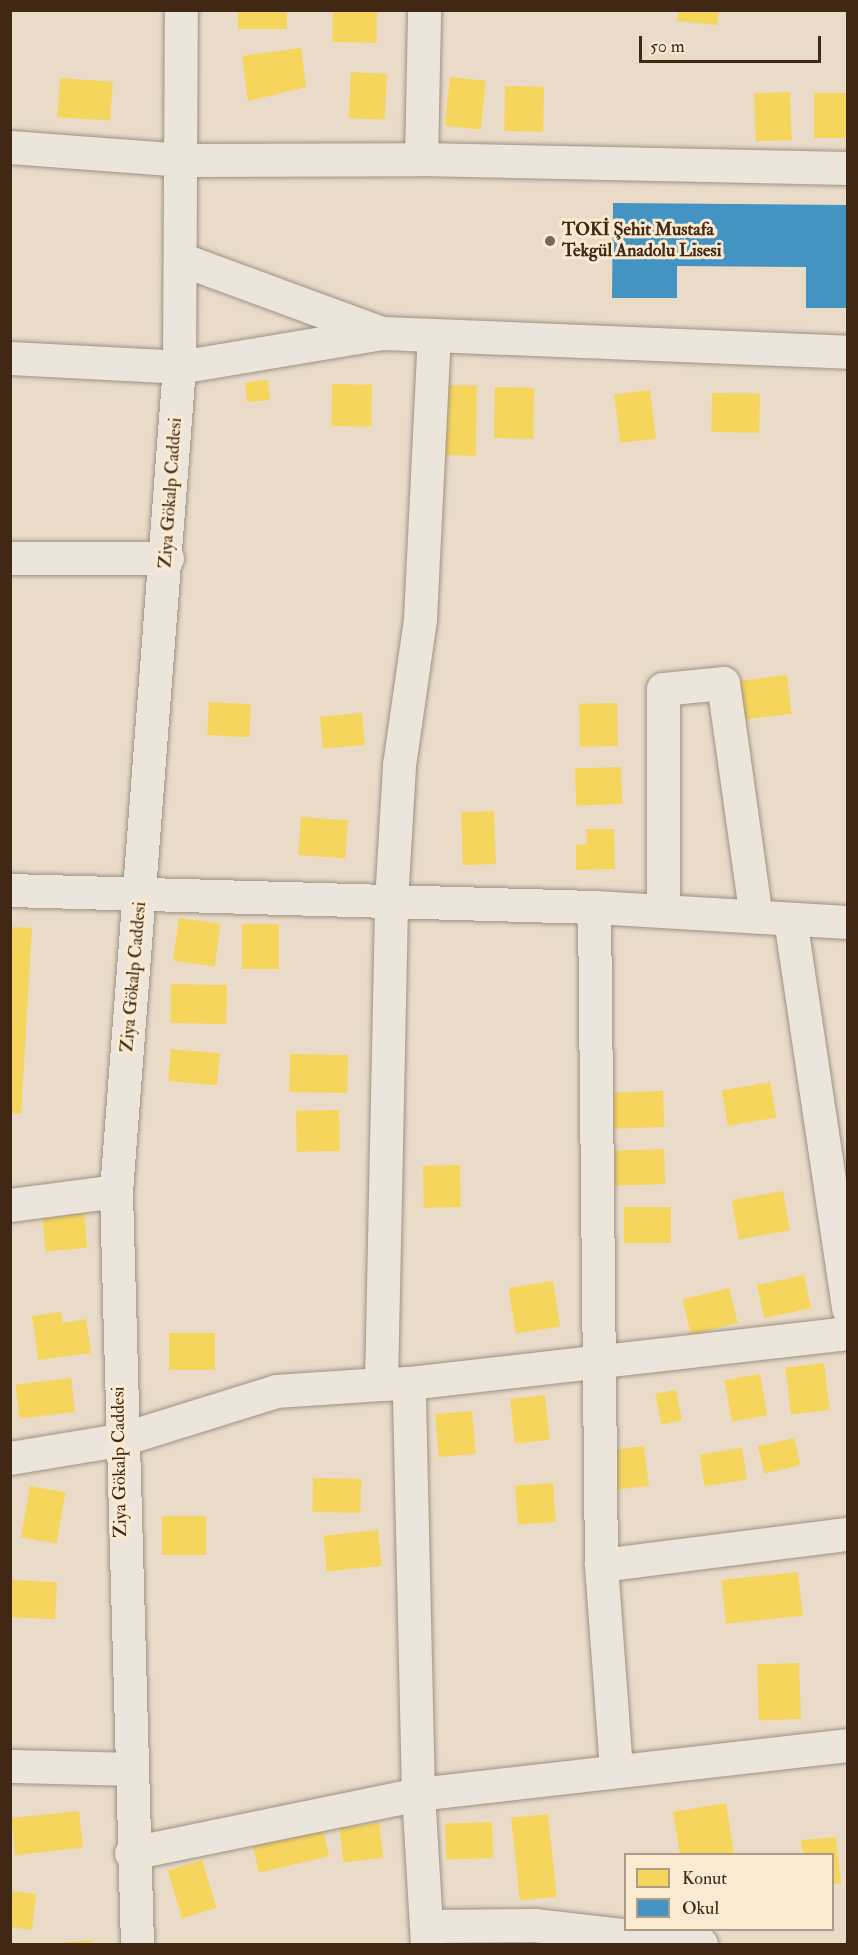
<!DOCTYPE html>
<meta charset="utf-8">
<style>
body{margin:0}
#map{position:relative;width:858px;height:1955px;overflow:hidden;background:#e9dbc7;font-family:"IM FELL Double Pica",serif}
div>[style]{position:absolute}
.homes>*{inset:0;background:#f6d55c;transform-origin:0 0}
.schools>*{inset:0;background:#4393c3}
.roads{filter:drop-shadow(0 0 2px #9d9284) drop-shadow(0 0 2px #9d9284)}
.minor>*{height:33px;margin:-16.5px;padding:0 16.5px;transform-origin:16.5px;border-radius:16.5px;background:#ece5db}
.dots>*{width:16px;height:16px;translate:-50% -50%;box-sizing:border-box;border:3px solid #faead1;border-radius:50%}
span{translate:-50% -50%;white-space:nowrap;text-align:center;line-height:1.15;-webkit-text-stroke:6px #faead1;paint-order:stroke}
.poi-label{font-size:18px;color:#402815;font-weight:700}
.left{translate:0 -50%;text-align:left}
.street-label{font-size:18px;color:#402815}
.frame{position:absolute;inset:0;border:12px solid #402815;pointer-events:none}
.legend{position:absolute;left:624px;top:1853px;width:210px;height:78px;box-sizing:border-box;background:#faead1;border:2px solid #b09c86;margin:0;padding:8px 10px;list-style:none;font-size:18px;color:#402815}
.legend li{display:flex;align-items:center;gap:12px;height:30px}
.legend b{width:30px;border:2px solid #b09c86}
.scale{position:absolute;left:639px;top:36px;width:182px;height:27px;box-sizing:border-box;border:3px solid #402815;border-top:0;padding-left:8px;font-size:18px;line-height:21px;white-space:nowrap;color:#402815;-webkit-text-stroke:4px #faead1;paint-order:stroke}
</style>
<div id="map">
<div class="homes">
<div style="left:238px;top:10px;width:49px;height:19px"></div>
<div style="left:333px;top:10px;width:44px;height:32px;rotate:1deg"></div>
<div style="clip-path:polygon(678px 10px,719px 10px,717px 25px,677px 21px)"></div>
<div style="clip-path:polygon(301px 48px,306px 87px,248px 101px,242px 56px)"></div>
<div style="left:351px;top:72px;width:36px;height:46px;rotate:3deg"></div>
<div style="left:450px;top:77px;width:36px;height:49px;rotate:6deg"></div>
<div style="left:60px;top:78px;width:53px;height:39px;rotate:4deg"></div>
<div style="left:505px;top:86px;width:39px;height:45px;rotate:1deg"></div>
<div style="left:790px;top:92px;width:48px;height:36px;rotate:88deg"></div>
<div style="left:848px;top:93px;width:45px;height:34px;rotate:90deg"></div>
<div style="left:268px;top:380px;width:20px;height:23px;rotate:84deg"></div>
<div style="left:332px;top:384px;width:40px;height:42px;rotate:1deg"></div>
<div style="left:435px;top:385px;width:42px;height:70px;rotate:1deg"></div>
<div style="left:495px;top:387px;width:39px;height:51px;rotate:1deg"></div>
<div style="left:650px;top:390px;width:49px;height:36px;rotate:83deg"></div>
<div style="left:712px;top:393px;width:48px;height:39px;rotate:1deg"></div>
<div style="left:787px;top:675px;width:39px;height:49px;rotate:83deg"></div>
<div style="left:209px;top:702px;width:42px;height:33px;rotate:3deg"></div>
<div style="left:617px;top:703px;width:43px;height:38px;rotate:89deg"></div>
<div style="left:362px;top:713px;width:32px;height:42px;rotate:85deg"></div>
<div style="left:621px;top:767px;width:37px;height:46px;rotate:88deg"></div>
<div style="left:494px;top:811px;width:53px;height:33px;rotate:88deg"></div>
<div style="left:301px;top:817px;width:47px;height:38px;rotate:4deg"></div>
<div style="clip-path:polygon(586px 829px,614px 829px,615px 869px,576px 870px,576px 845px,587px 844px)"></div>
<div style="left:179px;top:918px;width:42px;height:43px;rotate:8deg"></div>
<div style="left:242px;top:924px;width:37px;height:45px"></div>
<div style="clip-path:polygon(10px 927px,32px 928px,21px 1114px,10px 1113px)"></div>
<div style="left:171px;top:984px;width:56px;height:39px;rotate:1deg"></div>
<div style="left:171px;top:1049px;width:49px;height:32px;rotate:5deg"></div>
<div style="left:290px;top:1054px;width:58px;height:38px;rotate:1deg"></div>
<div style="left:770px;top:1082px;width:36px;height:49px;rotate:80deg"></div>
<div style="left:663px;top:1091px;width:36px;height:53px;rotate:88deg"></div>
<div style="left:339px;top:1110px;width:41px;height:43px;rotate:89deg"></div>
<div style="left:664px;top:1149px;width:35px;height:52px;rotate:88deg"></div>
<div style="left:460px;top:1165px;width:42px;height:37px;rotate:89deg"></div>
<div style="left:783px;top:1191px;width:40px;height:52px;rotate:80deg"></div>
<div style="left:624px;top:1207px;width:47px;height:36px"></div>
<div style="left:84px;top:1210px;width:38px;height:42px;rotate:85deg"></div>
<div style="left:804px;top:1275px;width:34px;height:48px;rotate:78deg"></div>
<div style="left:553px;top:1281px;width:46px;height:45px;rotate:81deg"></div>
<div style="left:729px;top:1288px;width:36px;height:48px;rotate:76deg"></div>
<div style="clip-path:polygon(61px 1312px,63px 1323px,86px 1319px,91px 1353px,38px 1360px,32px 1316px)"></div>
<div style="left:169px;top:1333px;width:46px;height:37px"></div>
<div style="left:824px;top:1363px;width:47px;height:39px;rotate:83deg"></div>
<div style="left:760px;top:1374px;width:42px;height:36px;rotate:80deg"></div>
<div style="left:71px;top:1378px;width:34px;height:56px;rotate:83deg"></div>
<div style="left:676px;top:1390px;width:31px;height:21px;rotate:79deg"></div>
<div style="left:545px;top:1395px;width:45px;height:35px;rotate:84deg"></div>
<div style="left:472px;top:1411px;width:43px;height:37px;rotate:85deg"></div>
<div style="left:794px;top:1438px;width:28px;height:37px;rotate:77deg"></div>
<div style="left:644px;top:1446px;width:40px;height:35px;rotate:83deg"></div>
<div style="left:742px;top:1448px;width:32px;height:43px;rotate:81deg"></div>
<div style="left:313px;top:1478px;width:48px;height:34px;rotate:1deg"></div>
<div style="left:553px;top:1483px;width:39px;height:38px;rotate:86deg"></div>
<div style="left:30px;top:1486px;width:36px;height:52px;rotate:10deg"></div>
<div style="left:162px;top:1516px;width:44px;height:39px"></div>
<div style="left:378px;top:1530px;width:36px;height:55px;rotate:84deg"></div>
<div style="left:798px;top:1572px;width:44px;height:77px;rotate:84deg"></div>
<div style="left:12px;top:1580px;width:45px;height:37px;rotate:3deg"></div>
<div style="left:799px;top:1663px;width:56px;height:42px;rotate:88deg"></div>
<div style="clip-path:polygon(726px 1803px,734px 1854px,680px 1854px,673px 1812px)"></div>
<div style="left:79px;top:1811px;width:37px;height:68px;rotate:84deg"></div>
<div style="left:548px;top:1814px;width:83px;height:37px;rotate:84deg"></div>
<div style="left:492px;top:1822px;width:36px;height:47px;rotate:88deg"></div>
<div style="left:379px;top:1823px;width:35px;height:40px;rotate:83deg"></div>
<div style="left:323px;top:1830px;width:27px;height:72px;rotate:77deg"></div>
<div style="clip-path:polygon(836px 1837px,841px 1883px,832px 1884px,832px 1854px,803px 1854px,801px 1840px)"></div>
<div style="left:202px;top:1860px;width:50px;height:36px;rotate:73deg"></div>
<div style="clip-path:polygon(10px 1891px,36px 1894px,32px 1930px,10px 1927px)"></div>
<div style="clip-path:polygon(92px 1940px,92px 1944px,60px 1944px,60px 1943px)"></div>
</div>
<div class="schools">
<div style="clip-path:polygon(613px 203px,848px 205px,848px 308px,806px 308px,806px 267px,677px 266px,677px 298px,612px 298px)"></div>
</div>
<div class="roads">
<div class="minor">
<div style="left:10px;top:147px;width:174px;rotate:4.3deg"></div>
<div style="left:184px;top:160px;width:237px;rotate:-0.2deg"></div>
<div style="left:421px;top:159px;width:427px;rotate:1.2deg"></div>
<div style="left:421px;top:159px;width:149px;rotate:-88.8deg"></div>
<div style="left:183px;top:260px;width:211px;rotate:20.2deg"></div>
<div style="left:10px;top:358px;width:169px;rotate:3deg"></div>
<div style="left:179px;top:367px;width:207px;rotate:-9.5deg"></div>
<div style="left:383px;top:333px;width:465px;rotate:2.3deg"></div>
<div style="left:10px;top:558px;width:157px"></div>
<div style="left:10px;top:890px;width:584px;rotate:1.67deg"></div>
<div style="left:594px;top:907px;width:254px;rotate:3.4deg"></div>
<div style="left:594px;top:907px;width:658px;rotate:89.39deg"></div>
<div style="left:601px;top:1565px;width:206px;rotate:85.8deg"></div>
<div style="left:663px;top:911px;width:222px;rotate:-90deg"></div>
<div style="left:663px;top:689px;width:60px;rotate:-5.7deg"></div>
<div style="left:723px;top:683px;width:236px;rotate:82deg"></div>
<div style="left:790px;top:919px;width:394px;rotate:81.5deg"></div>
<div style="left:10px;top:1205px;width:107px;rotate:-7.5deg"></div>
<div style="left:409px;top:1383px;width:442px;rotate:-6.5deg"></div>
<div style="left:10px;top:1458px;width:110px;rotate:-9.4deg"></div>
<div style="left:119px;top:1440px;width:164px;rotate:-17.3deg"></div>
<div style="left:276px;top:1391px;width:105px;rotate:-3.8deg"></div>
<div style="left:601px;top:1565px;width:249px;rotate:-7.2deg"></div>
<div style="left:10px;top:1766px;width:119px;rotate:1.4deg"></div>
<div style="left:131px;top:1853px;width:293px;rotate:-11.6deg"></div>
<div style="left:418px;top:1794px;width:433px;rotate:-6.5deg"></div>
<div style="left:427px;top:1926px;width:107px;rotate:-0.5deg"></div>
<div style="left:534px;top:1925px;width:168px;rotate:6.5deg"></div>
<div style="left:137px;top:1944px;width:753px;rotate:-91.6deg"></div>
<div style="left:116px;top:1191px;width:826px;rotate:-85.63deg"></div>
<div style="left:179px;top:367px;width:357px;rotate:-89.7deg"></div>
<div style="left:427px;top:1944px;width:150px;rotate:-93.4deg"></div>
<div style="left:418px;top:1794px;width:411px;rotate:-91.3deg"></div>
<div style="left:409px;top:1383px;width:28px;rotate:178deg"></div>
<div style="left:381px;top:1384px;width:483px;rotate:-88.8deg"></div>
<div style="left:391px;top:901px;width:136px;rotate:-86.6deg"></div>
<div style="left:399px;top:765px;width:148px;rotate:-81.8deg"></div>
<div style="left:420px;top:619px;width:284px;rotate:-87.2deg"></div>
</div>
</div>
<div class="dots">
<div style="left:550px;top:241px;background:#7b6753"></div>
</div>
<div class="poi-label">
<span class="left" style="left:562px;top:241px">TOKİ Şehit Mustafa<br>Tekgül Anadolu Lisesi</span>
</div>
<div class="street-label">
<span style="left:171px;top:493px;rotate:-86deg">Ziya Gökalp Caddesi</span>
<span style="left:134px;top:977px;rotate:-85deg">Ziya Gökalp Caddesi</span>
<span style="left:120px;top:1462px;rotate:-91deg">Ziya Gökalp Caddesi</span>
</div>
<div class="frame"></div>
<ul class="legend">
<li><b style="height:16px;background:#f6d55c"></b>Konut</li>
<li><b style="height:16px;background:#4393c3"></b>Okul</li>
</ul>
<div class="scale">50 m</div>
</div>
